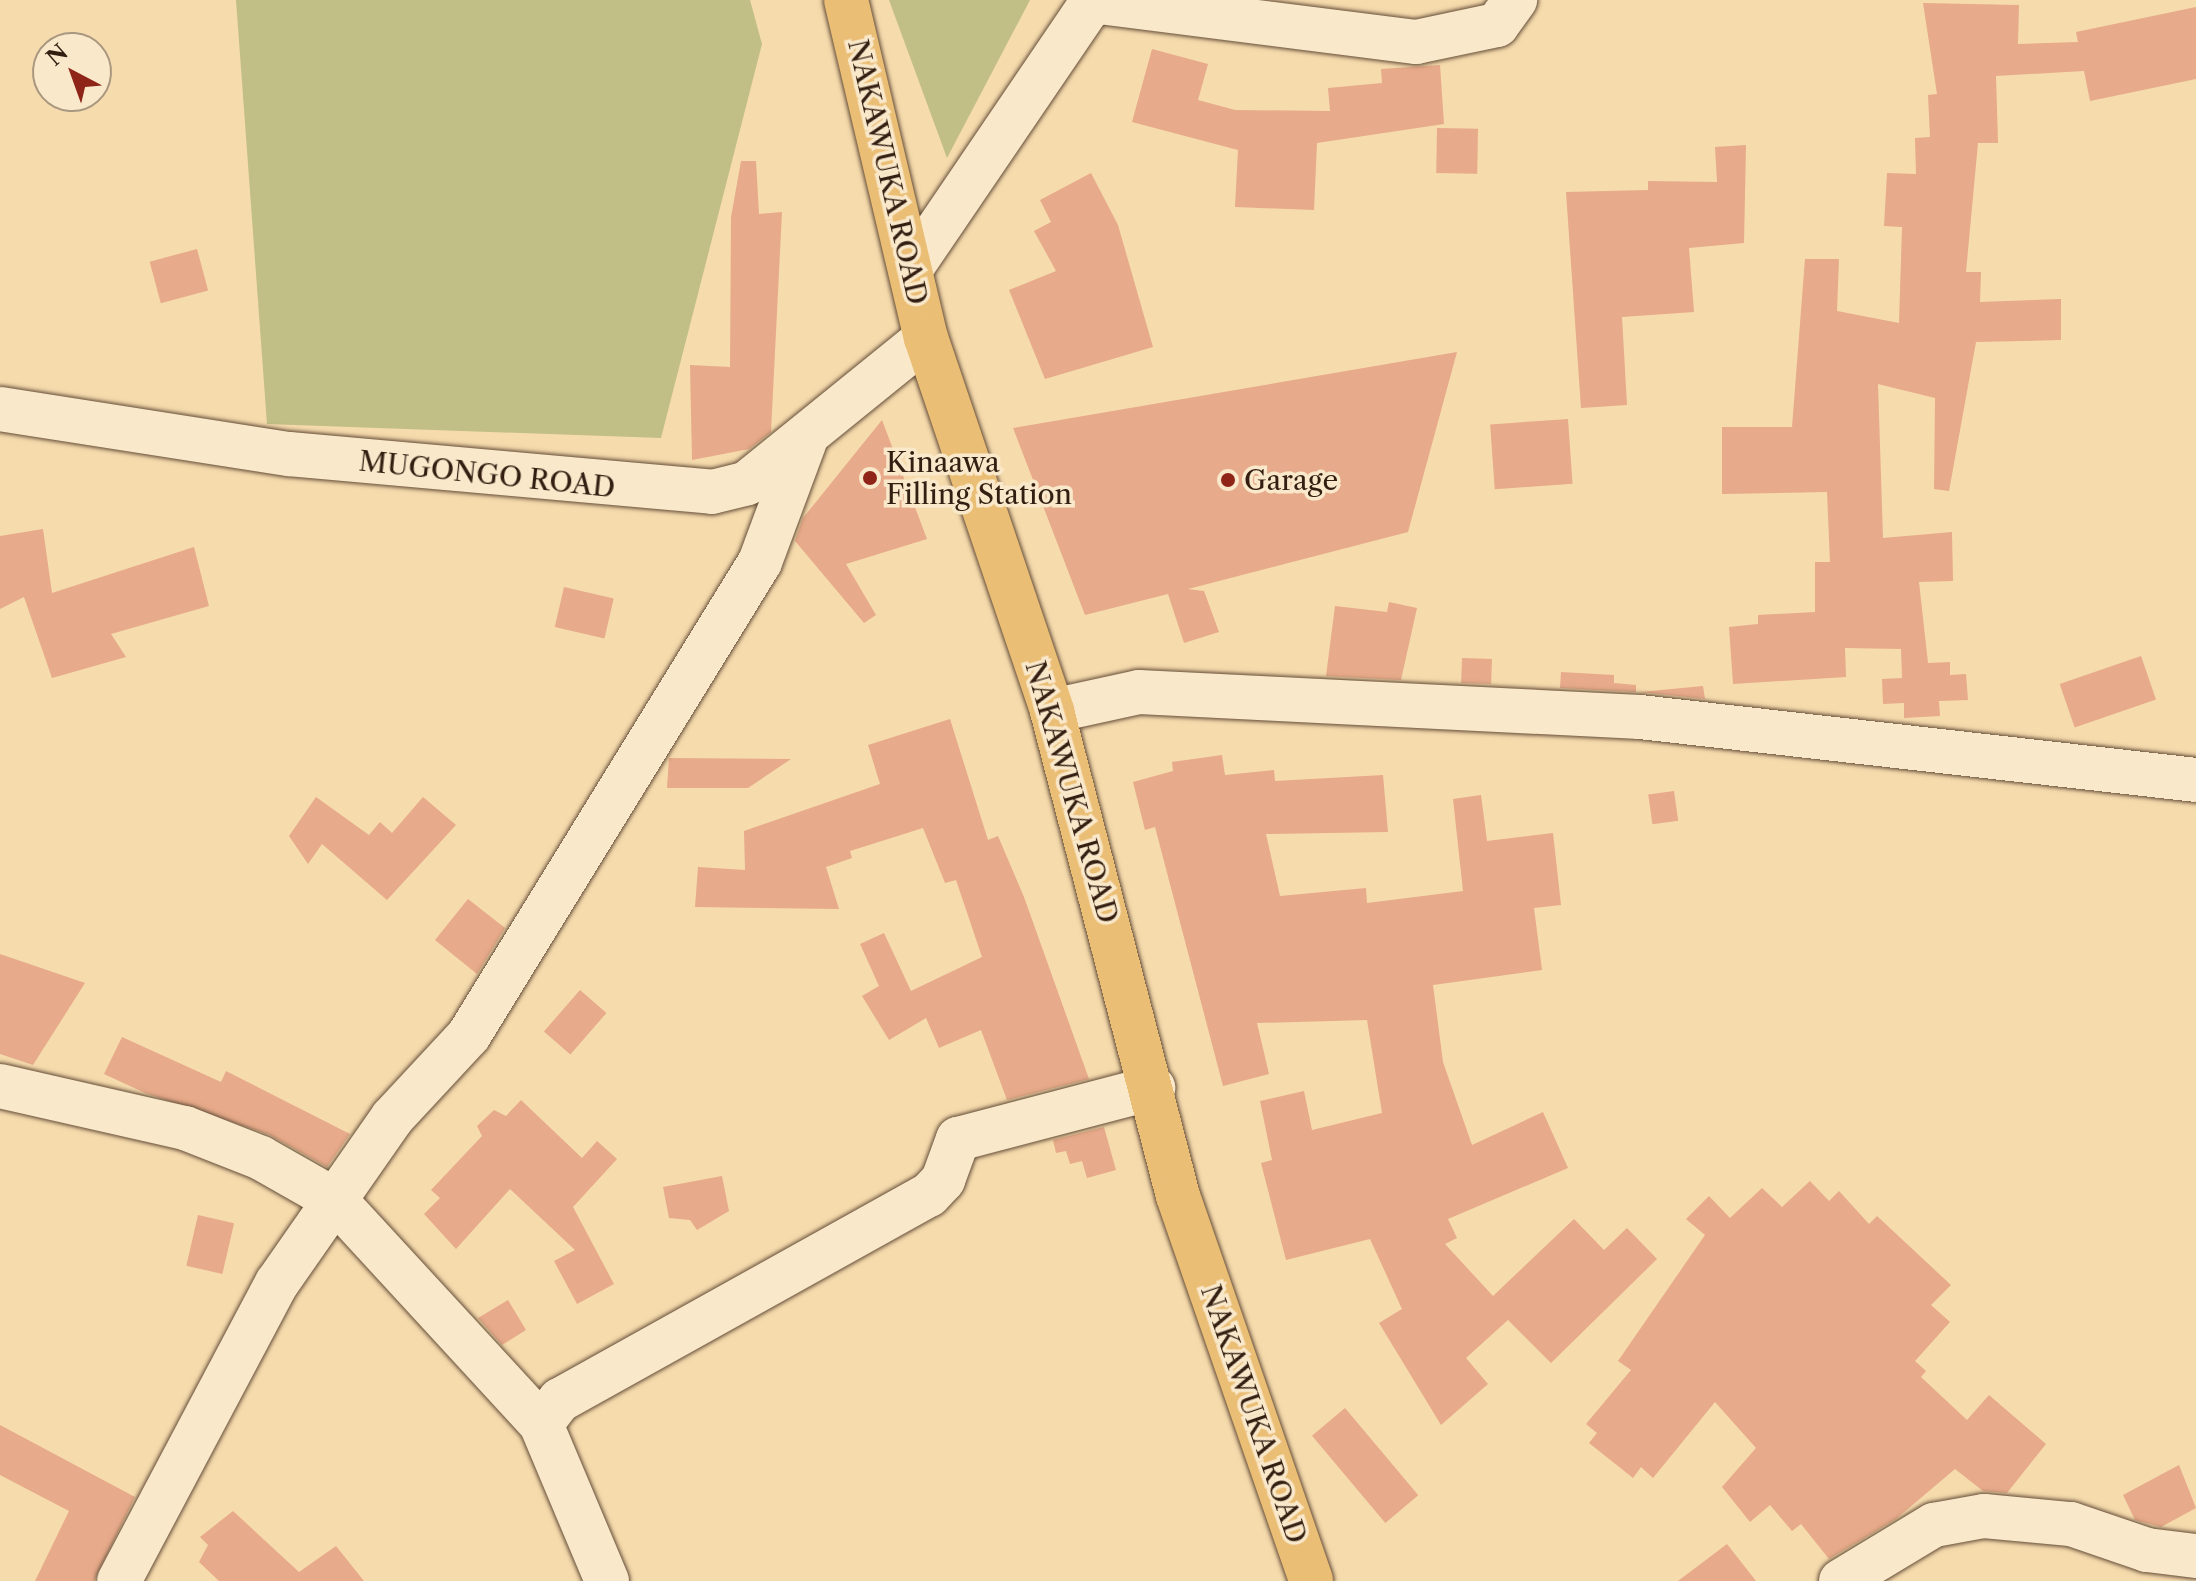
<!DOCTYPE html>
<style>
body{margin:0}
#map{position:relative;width:2196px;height:1581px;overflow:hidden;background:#f6dbad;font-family:"Libre Caslon Text",serif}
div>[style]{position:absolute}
.green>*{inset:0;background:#c1be86}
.building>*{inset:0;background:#e7aa8a;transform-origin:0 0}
.roads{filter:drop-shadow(0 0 2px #644d38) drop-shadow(0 0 2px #644d38)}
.minor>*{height:44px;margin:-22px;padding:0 22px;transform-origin:22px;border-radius:22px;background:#f9e8ca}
.major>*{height:44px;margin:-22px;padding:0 22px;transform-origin:22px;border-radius:22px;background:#ebbe76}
.dots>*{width:22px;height:22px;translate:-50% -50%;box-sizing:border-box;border:4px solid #f9e8ca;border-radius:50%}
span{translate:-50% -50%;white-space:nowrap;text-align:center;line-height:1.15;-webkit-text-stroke:7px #f9e8ca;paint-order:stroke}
.street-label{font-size:28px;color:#331e11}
.poi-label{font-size:28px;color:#331e11}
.left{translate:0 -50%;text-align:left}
.north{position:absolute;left:32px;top:32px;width:80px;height:80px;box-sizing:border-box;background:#f9e8ca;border:2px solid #aa9780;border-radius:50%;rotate:319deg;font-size:22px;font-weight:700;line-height:32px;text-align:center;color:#331e11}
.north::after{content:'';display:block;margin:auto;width:28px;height:36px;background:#8f2418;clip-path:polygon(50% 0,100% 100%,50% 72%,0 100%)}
</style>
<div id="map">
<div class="green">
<div style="clip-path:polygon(236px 0,750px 0,762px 44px,661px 438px,267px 424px)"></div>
<div style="clip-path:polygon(889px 0,1030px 0,947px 158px)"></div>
</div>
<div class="building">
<div style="clip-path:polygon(1923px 3px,2019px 5px,2018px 44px,2078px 42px,2076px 32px,2196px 7px,2196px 79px,2090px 101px,2084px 71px,1996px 76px,1998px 143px,1978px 143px,1966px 272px,1981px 272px,1980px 302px,2061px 299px,2061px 340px,1976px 342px,1949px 491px,1934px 489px,1935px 398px,1878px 384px,1883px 538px,1952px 532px,1953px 581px,1919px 582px,1928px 663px,1950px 662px,1950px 675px,1966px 674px,1968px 700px,1939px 701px,1940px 716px,1904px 718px,1904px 703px,1883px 704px,1882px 679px,1902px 678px,1901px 649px,1845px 648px,1846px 677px,1733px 684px,1729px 627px,1758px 624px,1758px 615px,1815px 612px,1815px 562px,1830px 562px,1827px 492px,1722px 494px,1722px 427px,1792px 427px,1805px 259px,1839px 259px,1837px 311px,1899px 323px,1902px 227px,1884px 226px,1887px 173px,1916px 174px,1915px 138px,1930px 137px,1928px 95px,1937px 94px)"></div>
<div style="clip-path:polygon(1152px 49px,1208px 64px,1198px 100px,1235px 110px,1330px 111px,1328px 88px,1382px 83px,1381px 69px,1440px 65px,1444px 124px,1317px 143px,1314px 210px,1235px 207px,1238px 150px,1132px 122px)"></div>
<div style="left:1437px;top:128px;width:41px;height:45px;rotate:1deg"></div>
<div style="clip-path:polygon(1746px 145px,1744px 243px,1689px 248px,1694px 312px,1622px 317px,1627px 405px,1581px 408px,1566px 192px,1648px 190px,1648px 181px,1717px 182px,1715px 147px)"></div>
<div style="clip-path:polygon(741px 161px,756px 161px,759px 214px,782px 212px,771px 432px,749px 449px,692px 460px,690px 365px,730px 367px,731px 217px)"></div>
<div style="clip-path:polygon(1091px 173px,1118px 225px,1153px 347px,1045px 379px,1009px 290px,1056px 271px,1034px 231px,1051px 222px,1040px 200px)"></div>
<div style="left:197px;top:249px;width:43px;height:49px;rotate:75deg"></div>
<div style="clip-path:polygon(1457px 352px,1408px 532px,1188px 589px,1204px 591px,1219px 632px,1184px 643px,1168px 594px,1085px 615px,1013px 428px)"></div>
<div style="left:1568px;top:419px;width:65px;height:78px;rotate:86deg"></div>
<div style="clip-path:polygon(882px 420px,927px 539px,846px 564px,876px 615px,864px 623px,795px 541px,803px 518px)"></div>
<div style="clip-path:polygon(43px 529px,52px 593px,194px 547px,209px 606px,111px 634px,126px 657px,52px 678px,24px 597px,0 609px,0 536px)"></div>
<div style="left:564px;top:587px;width:51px;height:41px;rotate:13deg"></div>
<div style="clip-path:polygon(1389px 602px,1417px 608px,1401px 680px,1326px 676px,1335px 606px,1387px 612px)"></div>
<div style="left:2141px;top:656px;width:46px;height:86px;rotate:71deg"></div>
<div style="left:1462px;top:658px;width:30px;height:25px;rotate:2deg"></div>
<div style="clip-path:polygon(1561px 672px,1614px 675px,1614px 683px,1636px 685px,1636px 692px,1560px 688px)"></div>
<div style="clip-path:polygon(1703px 686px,1705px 699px,1640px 692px)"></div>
<div style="clip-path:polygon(950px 719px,988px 840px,998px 836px,1024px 897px,1089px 1079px,1007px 1100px,981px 1030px,939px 1048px,926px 1018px,889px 1040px,862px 996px,879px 986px,860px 944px,884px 933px,911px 991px,982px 957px,956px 880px,945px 883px,923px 828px,850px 851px,852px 858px,826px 867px,839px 909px,695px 907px,698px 867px,745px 870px,744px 831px,880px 784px,868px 745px)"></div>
<div style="clip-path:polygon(1222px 755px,1225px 775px,1274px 770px,1275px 781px,1383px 775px,1388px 832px,1266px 834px,1280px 896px,1366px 888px,1367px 903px,1463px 891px,1453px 799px,1481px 795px,1487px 841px,1553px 833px,1561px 905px,1534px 908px,1542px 970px,1433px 985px,1443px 1062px,1472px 1145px,1543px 1112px,1568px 1168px,1448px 1219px,1457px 1238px,1445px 1244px,1493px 1296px,1574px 1219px,1604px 1250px,1627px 1228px,1657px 1259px,1551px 1363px,1508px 1320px,1466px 1358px,1488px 1384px,1441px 1425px,1379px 1323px,1402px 1309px,1370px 1239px,1286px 1260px,1261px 1163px,1272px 1160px,1260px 1101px,1304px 1091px,1312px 1130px,1382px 1113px,1367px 1020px,1257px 1023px,1269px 1074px,1223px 1086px,1155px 827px,1145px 830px,1133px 782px,1173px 771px,1172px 762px)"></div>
<div style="clip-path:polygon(669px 758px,791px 759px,748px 788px,667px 788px)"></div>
<div style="left:1674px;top:791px;width:30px;height:26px;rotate:82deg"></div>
<div style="clip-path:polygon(316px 797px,369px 835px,380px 822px,392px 833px,423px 797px,456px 825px,387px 900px,322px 844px,308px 864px,289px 836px)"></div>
<div style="clip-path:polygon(468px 899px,505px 928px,477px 974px,435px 940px)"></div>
<div style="clip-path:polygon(0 954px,85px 983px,33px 1065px,0 1054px)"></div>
<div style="left:580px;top:990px;width:35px;height:55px;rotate:41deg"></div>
<div style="clip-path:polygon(122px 1037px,221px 1082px,226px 1071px,350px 1134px,327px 1167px,270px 1135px,145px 1093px,104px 1074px)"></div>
<div style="clip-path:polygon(521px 1100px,582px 1158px,597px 1141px,617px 1159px,573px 1207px,614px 1284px,577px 1304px,554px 1261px,575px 1250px,510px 1189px,456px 1249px,424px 1214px,440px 1198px,431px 1190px,482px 1136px,477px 1126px,494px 1110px,506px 1116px)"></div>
<div style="clip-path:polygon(1104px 1127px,1116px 1170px,1087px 1178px,1082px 1161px,1070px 1164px,1066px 1151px,1056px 1153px,1053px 1140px)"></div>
<div style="clip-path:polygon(722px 1176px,729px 1211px,697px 1230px,690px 1220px,669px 1218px,663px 1187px)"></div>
<div style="clip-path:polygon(1810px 1181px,1829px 1201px,1839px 1191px,1869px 1224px,1877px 1216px,1951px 1285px,1931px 1305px,1950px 1322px,1915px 1361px,1926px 1371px,1921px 1377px,1967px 1420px,1989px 1395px,2046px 1444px,2007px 1493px,1983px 1491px,1955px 1469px,1896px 1519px,1829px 1559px,1801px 1524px,1792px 1531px,1770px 1505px,1750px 1522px,1722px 1487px,1756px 1448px,1715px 1402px,1653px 1478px,1641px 1467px,1633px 1478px,1589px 1443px,1597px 1433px,1586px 1424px,1631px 1370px,1618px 1361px,1705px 1235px,1686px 1219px,1709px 1196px,1730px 1218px,1762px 1188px,1782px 1207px)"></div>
<div style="left:198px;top:1215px;width:37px;height:52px;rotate:13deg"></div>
<div style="clip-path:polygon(508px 1300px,526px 1330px,502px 1345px,478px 1318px)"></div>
<div style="left:1345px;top:1408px;width:114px;height:43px;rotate:50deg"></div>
<div style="clip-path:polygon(0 1425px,135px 1497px,94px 1581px,35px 1581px,69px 1511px,0 1475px)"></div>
<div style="clip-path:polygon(2179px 1465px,2196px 1508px,2161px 1527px,2135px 1520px,2123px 1495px)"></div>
<div style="clip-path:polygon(233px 1511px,299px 1572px,336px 1546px,364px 1581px,219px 1581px,199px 1562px,208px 1545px,200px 1537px)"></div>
<div style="clip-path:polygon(1727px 1544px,1756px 1581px,1678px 1581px)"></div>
</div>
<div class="roads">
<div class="minor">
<div style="left:914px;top:264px;width:310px;rotate:-55.8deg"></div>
<div style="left:1088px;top:8px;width:13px;rotate:-29deg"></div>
<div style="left:1099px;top:2px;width:320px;rotate:7.2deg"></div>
<div style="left:1416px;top:42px;width:83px;rotate:-11.9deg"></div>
<div style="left:1497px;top:25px;width:31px;rotate:-54deg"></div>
<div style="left:0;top:409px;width:292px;rotate:8.9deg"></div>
<div style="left:289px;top:454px;width:425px;rotate:5.1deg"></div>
<div style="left:712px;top:492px;width:36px;rotate:-14deg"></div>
<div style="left:747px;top:483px;width:230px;rotate:-39deg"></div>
<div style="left:1052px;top:711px;width:89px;rotate:-12.3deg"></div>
<div style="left:1139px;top:692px;width:502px;rotate:2.86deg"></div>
<div style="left:1640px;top:717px;width:560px;rotate:6.46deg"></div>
<div style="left:0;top:1086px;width:190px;rotate:12.8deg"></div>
<div style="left:185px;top:1128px;width:82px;rotate:21.5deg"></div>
<div style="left:261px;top:1158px;width:85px;rotate:29.6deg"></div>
<div style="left:335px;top:1200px;width:304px;rotate:47.4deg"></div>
<div style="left:119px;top:1581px;width:337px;rotate:-62.1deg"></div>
<div style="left:277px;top:1283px;width:201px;rotate:-55.1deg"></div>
<div style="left:392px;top:1118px;width:113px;rotate:-47.1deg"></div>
<div style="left:469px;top:1035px;width:555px;rotate:-58.4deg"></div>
<div style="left:760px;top:562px;width:132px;rotate:-69.6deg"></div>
<div style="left:607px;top:1581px;width:170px;rotate:-112.8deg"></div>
<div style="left:541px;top:1424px;width:31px;rotate:-52deg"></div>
<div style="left:560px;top:1400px;width:422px;rotate:-29.1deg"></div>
<div style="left:929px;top:1195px;width:21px;rotate:-47deg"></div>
<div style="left:943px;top:1180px;width:44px;rotate:-69.9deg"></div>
<div style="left:958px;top:1139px;width:202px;rotate:-14.7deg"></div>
<div style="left:1841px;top:1581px;width:109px;rotate:-31.1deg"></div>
<div style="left:1934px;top:1525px;width:51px;rotate:-10.2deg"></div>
<div style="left:1984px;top:1516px;width:87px;rotate:5.3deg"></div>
<div style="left:2071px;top:1524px;width:80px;rotate:18.9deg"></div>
<div style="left:2147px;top:1550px;width:49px;rotate:7deg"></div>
</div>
<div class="major">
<div style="left:846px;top:0;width:347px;rotate:76.7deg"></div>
<div style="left:926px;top:338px;width:394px;rotate:71.3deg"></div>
<div style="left:1052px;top:711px;width:501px;rotate:75.44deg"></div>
<div style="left:1178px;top:1196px;width:407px;rotate:70.9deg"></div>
</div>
</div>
<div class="dots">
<div style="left:870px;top:478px;background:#8f2418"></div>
<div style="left:1228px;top:480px;background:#8f2418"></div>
</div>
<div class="street-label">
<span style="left:888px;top:172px;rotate:77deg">NAKAWUKA ROAD</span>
<span style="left:487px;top:474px;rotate:6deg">MUGONGO ROAD</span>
<span style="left:1072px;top:792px;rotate:74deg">NAKAWUKA ROAD</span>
<span style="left:1254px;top:1414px;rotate:71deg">NAKAWUKA ROAD</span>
</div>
<div class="poi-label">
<span class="left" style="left:886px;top:478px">Kinaawa<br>Filling Station</span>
<span class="left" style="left:1244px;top:480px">Garage</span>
</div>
<div class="north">N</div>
</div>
